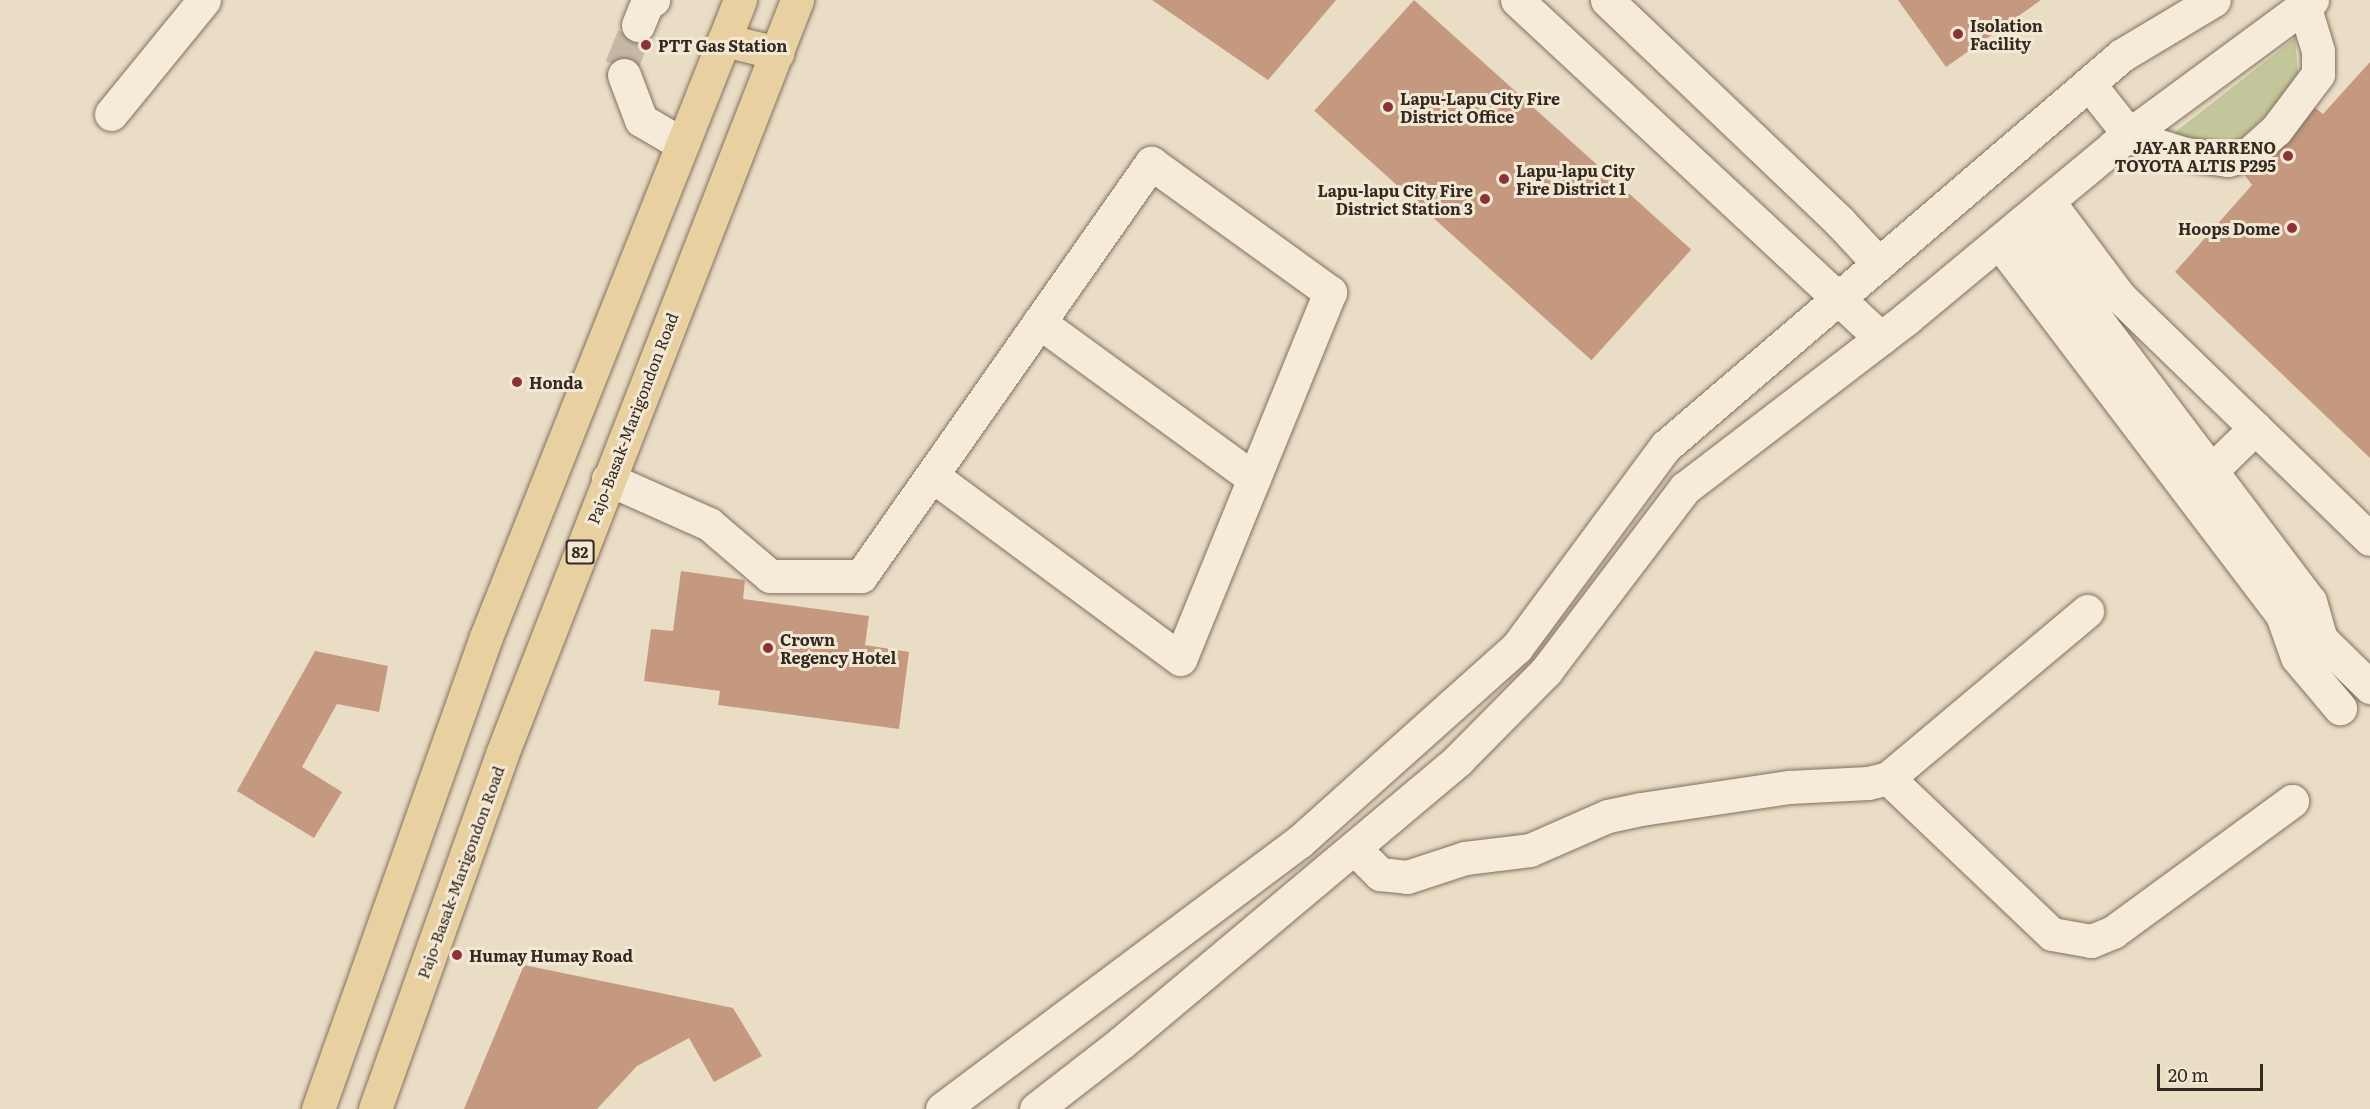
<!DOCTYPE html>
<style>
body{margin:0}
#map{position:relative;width:2370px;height:1109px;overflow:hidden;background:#e9ddc6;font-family:Literata,serif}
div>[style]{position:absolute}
.green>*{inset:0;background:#c3c69b}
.building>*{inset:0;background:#c4997f;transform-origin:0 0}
.minor-tunnel>*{height:33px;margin-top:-16.5px;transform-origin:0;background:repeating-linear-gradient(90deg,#c5b9a5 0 33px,transparent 0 49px)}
.roads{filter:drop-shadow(0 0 2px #83705d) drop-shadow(0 0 2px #83705d)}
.minor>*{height:33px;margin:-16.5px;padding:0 16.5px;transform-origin:16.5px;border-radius:16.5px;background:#f5ebd8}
.major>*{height:33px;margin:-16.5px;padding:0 16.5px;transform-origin:16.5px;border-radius:16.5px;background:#e9d0a1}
.dots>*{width:16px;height:16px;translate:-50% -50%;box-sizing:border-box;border:3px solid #f2e8d4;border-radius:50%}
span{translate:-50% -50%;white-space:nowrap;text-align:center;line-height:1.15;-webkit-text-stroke:6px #f2e8d4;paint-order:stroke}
.shield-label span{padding:2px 4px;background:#f2e8d4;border:2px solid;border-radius:4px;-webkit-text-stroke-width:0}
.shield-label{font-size:15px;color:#342920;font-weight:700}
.poi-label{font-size:16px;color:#342920;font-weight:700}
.left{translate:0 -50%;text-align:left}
.right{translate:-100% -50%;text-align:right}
.street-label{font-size:16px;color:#342920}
.scale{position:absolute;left:2157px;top:1064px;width:106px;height:27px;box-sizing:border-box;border:3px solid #342920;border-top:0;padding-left:8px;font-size:18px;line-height:21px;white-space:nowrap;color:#342920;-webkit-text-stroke:4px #f2e8d4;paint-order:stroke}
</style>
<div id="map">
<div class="green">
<div style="clip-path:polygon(2295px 38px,2299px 84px,2229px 150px,2169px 137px)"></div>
</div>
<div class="building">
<div style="clip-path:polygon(1152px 0,1336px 0,1268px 80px)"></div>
<div style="left:1414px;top:0;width:373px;height:149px;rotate:42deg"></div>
<div style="clip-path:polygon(1898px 0,2041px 0,1946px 67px)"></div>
<div style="clip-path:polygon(2370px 62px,2370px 458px,2175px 272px,2252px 185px,2229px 154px,2295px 92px,2323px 114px)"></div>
<div style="clip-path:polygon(681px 571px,745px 580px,743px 599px,869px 616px,865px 645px,909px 652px,899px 729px,718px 705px,720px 691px,644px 681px,651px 629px,673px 631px)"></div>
<div style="clip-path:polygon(315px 651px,388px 666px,379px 712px,337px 704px,302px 767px,342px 792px,314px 838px,237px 791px)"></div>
<div style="clip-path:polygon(524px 965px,733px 1008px,762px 1056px,714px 1082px,689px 1038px,637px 1066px,597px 1109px,464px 1109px)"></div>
</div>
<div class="minor-tunnel">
<div style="left:624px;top:75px;width:9px;rotate:-111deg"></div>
<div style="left:621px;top:67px;width:45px;rotate:-68deg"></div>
</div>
<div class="roads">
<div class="minor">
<div style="left:1517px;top:0;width:497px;rotate:42.9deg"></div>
<div style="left:1607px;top:0;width:322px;rotate:43.6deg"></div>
<div style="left:1840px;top:222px;width:57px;rotate:47.1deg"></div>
<div style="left:638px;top:25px;width:24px;rotate:-68deg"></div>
<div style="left:647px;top:3px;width:7px;rotate:-27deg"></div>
<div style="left:624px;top:75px;width:48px;rotate:69.3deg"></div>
<div style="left:641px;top:120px;width:48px;rotate:30.3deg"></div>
<div style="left:2089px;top:84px;width:68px;rotate:51.6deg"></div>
<div style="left:2131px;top:137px;width:58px;rotate:17.2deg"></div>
<div style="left:2186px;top:154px;width:42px;rotate:8.1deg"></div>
<div style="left:2228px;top:160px;width:22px;rotate:-16deg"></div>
<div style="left:2249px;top:154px;width:36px;rotate:-42deg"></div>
<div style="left:2276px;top:130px;width:70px;rotate:-53.1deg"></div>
<div style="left:2318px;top:74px;width:23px;rotate:-90deg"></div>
<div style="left:2318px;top:51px;width:48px;rotate:-106.9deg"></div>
<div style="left:111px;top:114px;width:147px;rotate:-50.8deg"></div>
<div style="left:2048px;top:201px;width:119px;rotate:53.2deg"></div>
<div style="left:2119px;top:296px;width:349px;rotate:44.1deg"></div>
<div style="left:2023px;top:222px;width:475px;rotate:52.9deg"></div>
<div style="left:2310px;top:601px;width:40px;rotate:74deg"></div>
<div style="left:2321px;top:639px;width:69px;rotate:44.4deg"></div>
<div style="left:1999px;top:242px;width:468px;rotate:52.8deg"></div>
<div style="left:2282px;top:615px;width:45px;rotate:70.3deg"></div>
<div style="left:2297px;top:657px;width:67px;rotate:49.9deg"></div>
<div style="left:1039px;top:322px;width:266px;rotate:36.1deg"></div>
<div style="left:2211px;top:471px;width:62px;rotate:-44.3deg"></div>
<div style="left:608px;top:479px;width:111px;rotate:24deg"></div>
<div style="left:709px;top:524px;width:80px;rotate:40.4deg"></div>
<div style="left:770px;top:576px;width:91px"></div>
<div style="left:861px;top:576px;width:505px;rotate:-54.92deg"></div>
<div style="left:1151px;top:163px;width:221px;rotate:35.8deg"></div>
<div style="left:1330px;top:292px;width:396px;rotate:112.2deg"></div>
<div style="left:1180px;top:659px;width:307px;rotate:-143.5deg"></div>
<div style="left:1888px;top:778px;width:226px;rotate:43.6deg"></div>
<div style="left:2052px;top:934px;width:40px;rotate:10deg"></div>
<div style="left:2091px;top:941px;width:24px;rotate:-22deg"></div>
<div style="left:2113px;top:932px;width:222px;rotate:-36.2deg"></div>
<div style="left:1354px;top:848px;width:37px;rotate:45deg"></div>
<div style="left:1380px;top:874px;width:27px;rotate:6deg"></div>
<div style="left:1407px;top:877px;width:61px;rotate:-18.1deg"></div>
<div style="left:1465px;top:858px;width:65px;rotate:-7deg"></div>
<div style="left:1530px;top:850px;width:85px;rotate:-23.6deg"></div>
<div style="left:1608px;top:816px;width:34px;rotate:-12deg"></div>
<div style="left:1641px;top:809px;width:150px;rotate:-8.5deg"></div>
<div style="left:1789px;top:787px;width:79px;rotate:-2.9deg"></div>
<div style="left:1868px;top:783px;width:21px;rotate:-14deg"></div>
<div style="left:1888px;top:778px;width:260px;rotate:-40deg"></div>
<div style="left:942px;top:1109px;width:446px;rotate:-36.8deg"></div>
<div style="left:1299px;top:842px;width:292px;rotate:-41.8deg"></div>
<div style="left:1517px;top:647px;width:250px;rotate:-53.5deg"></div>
<div style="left:1666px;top:446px;width:601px;rotate:-40.61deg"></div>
<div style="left:2122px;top:55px;width:107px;rotate:-30.9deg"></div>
<div style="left:1036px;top:1109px;width:108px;rotate:-37.8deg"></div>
<div style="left:1121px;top:1043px;width:441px;rotate:-40deg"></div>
<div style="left:1459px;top:759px;width:124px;rotate:-45.3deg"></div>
<div style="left:1546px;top:671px;width:230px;rotate:-52.8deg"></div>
<div style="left:1685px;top:488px;width:280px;rotate:-37.4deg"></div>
<div style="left:1907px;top:318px;width:269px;rotate:-39.7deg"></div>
<div style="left:2114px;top:146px;width:246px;rotate:-36.4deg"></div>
</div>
<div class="major">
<div style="left:724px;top:40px;width:55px;rotate:13.8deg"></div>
<div style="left:318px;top:1109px;width:501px;rotate:-70.41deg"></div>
<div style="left:486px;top:637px;width:686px;rotate:-68.26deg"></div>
<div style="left:375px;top:1109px;width:377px;rotate:-70.3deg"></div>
<div style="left:502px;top:754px;width:810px;rotate:-68.63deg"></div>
</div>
</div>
<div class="dots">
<div style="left:1958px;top:34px;background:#8b3437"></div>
<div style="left:646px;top:45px;background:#8b3437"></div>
<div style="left:1388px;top:107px;background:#8b3437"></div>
<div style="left:2288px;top:156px;background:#8b3437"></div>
<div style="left:1504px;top:179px;background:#8b3437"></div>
<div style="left:1485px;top:199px;background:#8b3437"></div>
<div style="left:2292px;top:228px;background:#8b3437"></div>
<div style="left:517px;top:382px;background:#8b3437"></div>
<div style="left:768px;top:648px;background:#8b3437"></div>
<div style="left:457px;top:955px;background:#8b3437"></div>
</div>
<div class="shield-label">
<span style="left:580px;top:552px">82</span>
</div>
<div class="poi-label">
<span class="left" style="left:1970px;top:34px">Isolation<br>Facility</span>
<span class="left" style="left:658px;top:45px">PTT Gas Station</span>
<span class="left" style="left:1400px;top:107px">Lapu-Lapu City Fire<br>District Office</span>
<span class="right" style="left:2276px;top:156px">JAY-AR PARRENO<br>TOYOTA ALTIS P295</span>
<span class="left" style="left:1516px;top:179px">Lapu-lapu City<br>Fire District 1</span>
<span class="right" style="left:1473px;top:199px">Lapu-lapu City Fire<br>District Station 3</span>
<span class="right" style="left:2280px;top:228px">Hoops Dome</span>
<span class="left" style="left:529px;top:382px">Honda</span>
<span class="left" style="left:780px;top:648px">Crown<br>Regency Hotel</span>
<span class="left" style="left:469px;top:955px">Humay Humay Road</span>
</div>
<div class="street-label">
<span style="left:632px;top:418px;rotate:-69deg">Pajo-Basak-Marigondon Road</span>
<span style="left:460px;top:872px;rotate:-70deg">Pajo-Basak-Marigondon Road</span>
</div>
<div class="scale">20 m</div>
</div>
